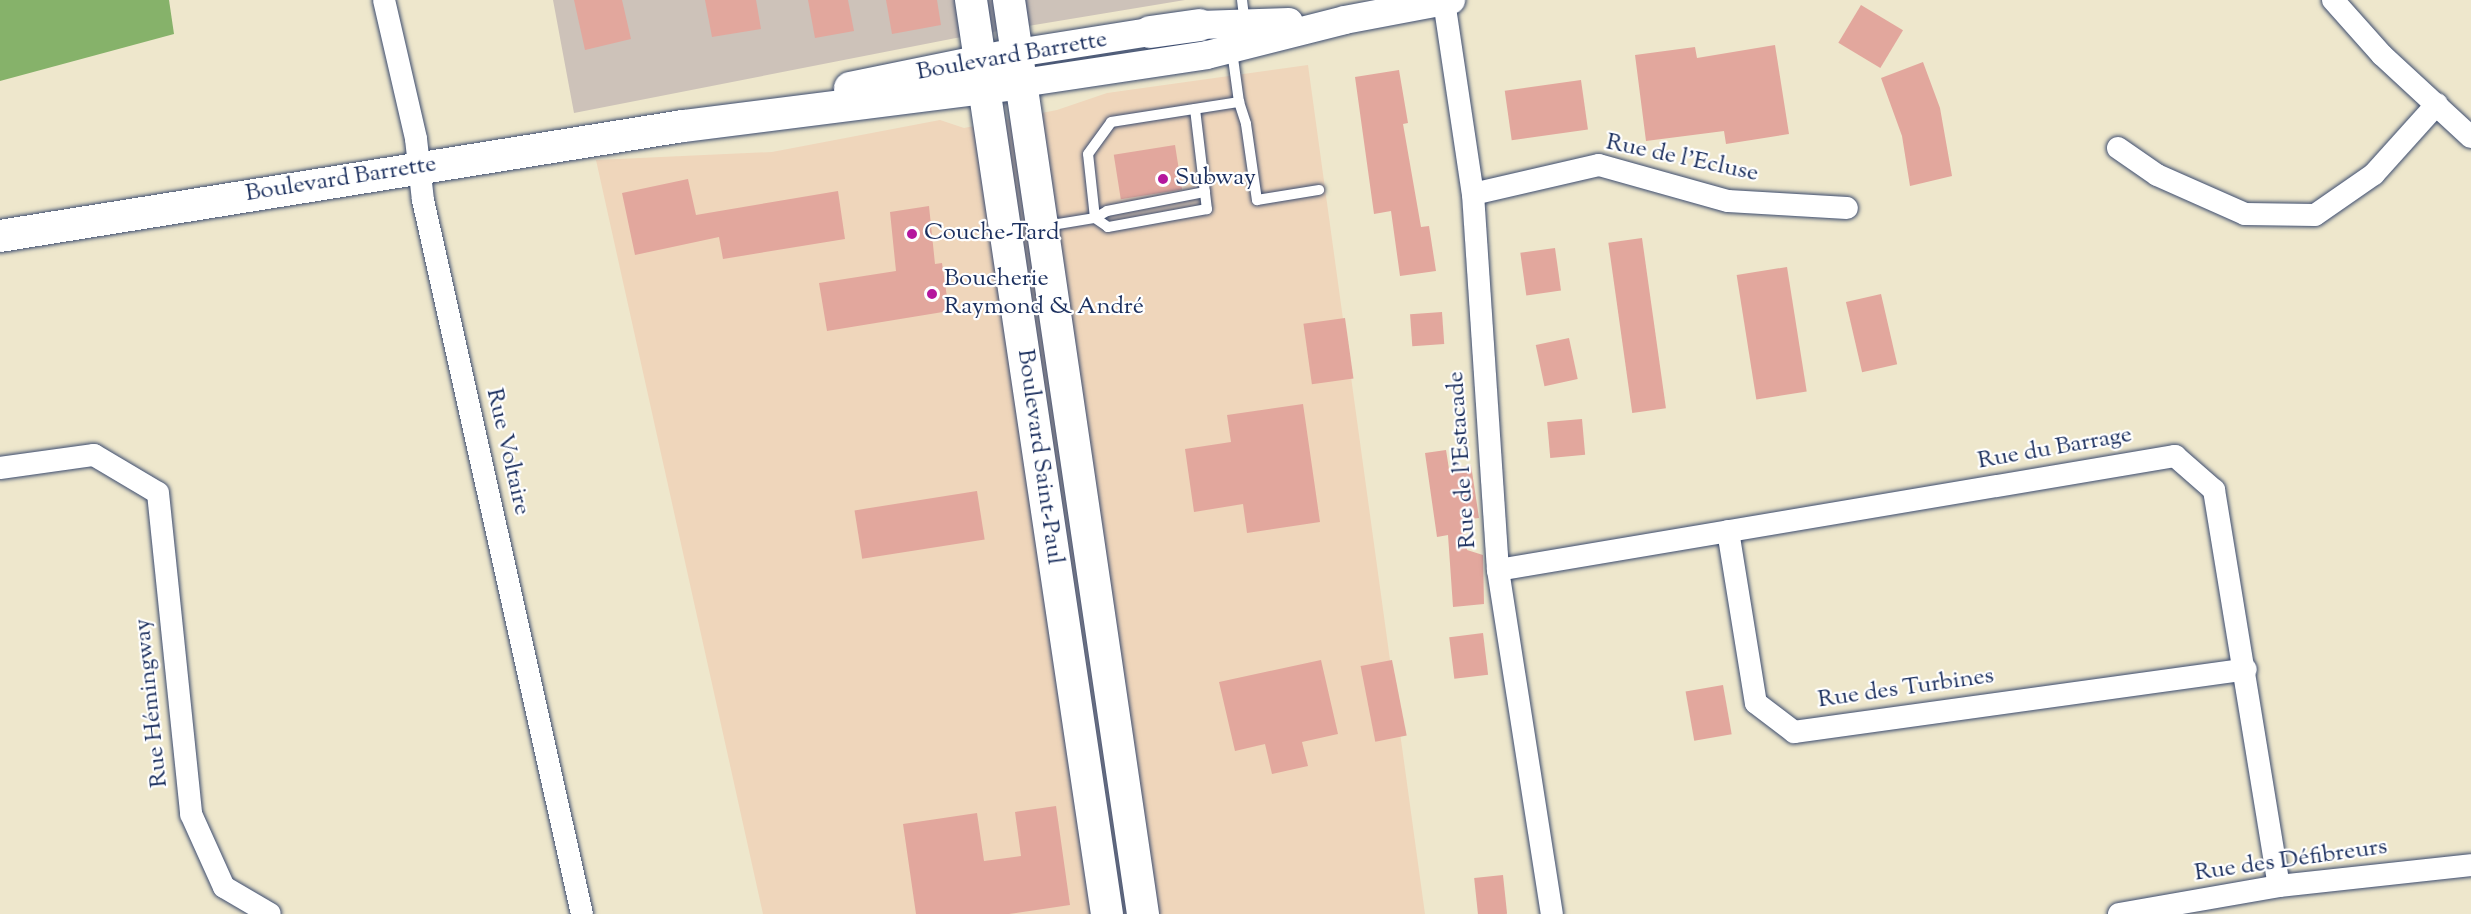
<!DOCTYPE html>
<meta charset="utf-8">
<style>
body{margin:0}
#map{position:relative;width:2471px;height:914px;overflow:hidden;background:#eee7cc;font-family:"Sorts Mill Goudy",serif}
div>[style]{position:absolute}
.built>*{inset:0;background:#efd6bb}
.industrial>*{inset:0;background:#cdc2b9}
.forest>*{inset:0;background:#86b26a}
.building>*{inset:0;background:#e2a79d;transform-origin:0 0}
.roads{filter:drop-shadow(0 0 2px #3b4b6e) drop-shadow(0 0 2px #3b4b6e)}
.service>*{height:10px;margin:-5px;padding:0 5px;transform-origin:5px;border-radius:5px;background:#fff}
.minor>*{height:22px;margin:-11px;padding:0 11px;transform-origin:11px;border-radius:11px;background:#fff}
.tertiary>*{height:28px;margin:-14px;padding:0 14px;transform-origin:14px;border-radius:14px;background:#fff}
.secondary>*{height:32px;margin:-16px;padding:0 16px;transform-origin:16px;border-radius:16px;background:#fff}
.dots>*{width:16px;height:16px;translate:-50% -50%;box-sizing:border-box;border:3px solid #fff;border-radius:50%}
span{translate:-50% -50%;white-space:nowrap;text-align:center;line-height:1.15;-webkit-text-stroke:4.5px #fff;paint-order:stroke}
.street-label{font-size:24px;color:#1b2f5e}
.poi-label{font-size:24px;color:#1b2f5e}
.left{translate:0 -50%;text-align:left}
</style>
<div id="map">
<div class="built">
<div style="clip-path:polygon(1308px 65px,1425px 914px,763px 914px,596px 160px,772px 152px,940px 120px,964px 128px,1057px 110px,1107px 93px)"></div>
</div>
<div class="industrial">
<div style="clip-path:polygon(553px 0,1185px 0,956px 38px,574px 113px)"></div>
</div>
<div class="forest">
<div style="clip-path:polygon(0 0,169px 0,174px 34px,0 81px)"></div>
</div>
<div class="building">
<div style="clip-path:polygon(574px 0,622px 0,631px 39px,585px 50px)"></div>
<div style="clip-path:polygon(705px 0,756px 0,761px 29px,712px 37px)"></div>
<div style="clip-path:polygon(808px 0,848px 0,854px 31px,815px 38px)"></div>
<div style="clip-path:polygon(886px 0,937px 0,941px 25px,892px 34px)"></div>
<div style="left:1861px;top:5px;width:49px;height:44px;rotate:31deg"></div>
<div style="clip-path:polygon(1775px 45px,1789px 134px,1726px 144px,1724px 131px,1646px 141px,1635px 55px,1695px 47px,1697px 58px)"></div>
<div style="clip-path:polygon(1923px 62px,1940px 108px,1952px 176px,1910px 186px,1902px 136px,1881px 78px)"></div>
<div style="clip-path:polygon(1399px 70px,1408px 123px,1403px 124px,1421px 227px,1429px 226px,1436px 271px,1400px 276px,1391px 211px,1374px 214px,1355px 77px)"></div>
<div style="left:1581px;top:80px;width:50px;height:77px;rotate:82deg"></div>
<div style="left:1175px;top:145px;width:45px;height:62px;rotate:81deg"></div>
<div style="clip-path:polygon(688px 179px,696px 215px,838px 191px,845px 239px,723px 259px,719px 237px,635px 255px,622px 193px)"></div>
<div style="clip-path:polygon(929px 206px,935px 264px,942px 263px,949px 311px,827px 331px,819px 283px,896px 271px,890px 212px)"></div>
<div style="left:1642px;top:238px;width:172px;height:34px;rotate:82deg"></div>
<div style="left:1555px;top:248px;width:43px;height:35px;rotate:82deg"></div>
<div style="left:1787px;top:267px;width:126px;height:51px;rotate:81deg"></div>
<div style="left:1881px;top:294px;width:72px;height:36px;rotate:77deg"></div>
<div style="left:1442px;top:312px;width:32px;height:32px;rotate:86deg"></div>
<div style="left:1345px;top:318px;width:61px;height:42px;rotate:82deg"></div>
<div style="left:1569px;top:338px;width:42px;height:34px;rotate:78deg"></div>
<div style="clip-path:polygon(1303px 404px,1320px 522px,1247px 533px,1243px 504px,1194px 512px,1185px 449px,1231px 442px,1227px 415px)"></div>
<div style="left:1582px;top:419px;width:36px;height:35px;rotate:85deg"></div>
<div style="clip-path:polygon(1446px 450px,1449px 469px,1471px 465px,1479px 518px,1462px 520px,1467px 550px,1483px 555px,1484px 604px,1453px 607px,1448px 535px,1437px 537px,1425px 453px)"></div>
<div style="left:977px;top:491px;width:49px;height:124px;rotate:81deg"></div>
<div style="left:1483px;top:633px;width:42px;height:34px;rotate:83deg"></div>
<div style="clip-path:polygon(1321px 660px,1338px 734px,1302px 742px,1308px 766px,1272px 774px,1265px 744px,1235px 751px,1219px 682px)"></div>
<div style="left:1392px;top:660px;width:77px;height:32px;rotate:79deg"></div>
<div style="left:1723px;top:685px;width:50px;height:38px;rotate:80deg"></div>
<div style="clip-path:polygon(1056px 806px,1070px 905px,1009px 914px,916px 914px,903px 824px,977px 813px,984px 861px,1021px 856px,1015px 812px)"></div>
<div style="left:1503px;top:875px;width:39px;height:29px;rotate:84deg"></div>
</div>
<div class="roads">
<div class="service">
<div style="left:1242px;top:0;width:23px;rotate:83deg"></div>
<div style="left:1239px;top:102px;width:23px;rotate:72deg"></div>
<div style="left:1246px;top:124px;width:77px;rotate:81.8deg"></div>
<div style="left:1257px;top:200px;width:63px;rotate:-9.2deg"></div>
<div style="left:1195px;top:109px;width:101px;rotate:83.2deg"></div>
<div style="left:1207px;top:209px;width:101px;rotate:169.7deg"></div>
<div style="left:1108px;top:227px;width:16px;rotate:-145deg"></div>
<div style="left:1095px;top:218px;width:14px;rotate:-30deg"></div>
<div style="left:1107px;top:211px;width:100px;rotate:-11deg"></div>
<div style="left:1046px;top:226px;width:50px;rotate:-9.3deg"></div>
<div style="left:1095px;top:218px;width:64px;rotate:-96.2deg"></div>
<div style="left:1088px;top:154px;width:39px;rotate:-54deg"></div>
<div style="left:1111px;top:122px;width:130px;rotate:-8.9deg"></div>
<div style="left:1239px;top:102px;width:51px;rotate:-97.8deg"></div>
</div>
<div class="minor">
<div style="left:384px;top:0;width:143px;rotate:77deg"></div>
<div style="left:416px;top:139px;width:61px;rotate:83.5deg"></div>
<div style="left:423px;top:200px;width:731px;rotate:77.45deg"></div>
<div style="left:2333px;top:0;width:74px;rotate:48.3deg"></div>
<div style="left:2382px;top:55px;width:121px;rotate:42.7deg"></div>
<div style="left:1444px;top:1px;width:195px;rotate:81.5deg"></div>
<div style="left:1473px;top:194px;width:377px;rotate:86.2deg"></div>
<div style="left:1498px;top:570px;width:348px;rotate:81.1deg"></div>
<div style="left:2118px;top:148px;width:47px;rotate:34.7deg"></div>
<div style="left:2157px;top:175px;width:96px;rotate:23.9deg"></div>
<div style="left:2245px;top:214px;width:70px;rotate:0.8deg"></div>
<div style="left:2315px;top:215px;width:72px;rotate:-34.8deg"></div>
<div style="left:2374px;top:174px;width:94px;rotate:-48deg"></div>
<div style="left:1473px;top:194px;width:129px;rotate:-13deg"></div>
<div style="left:1599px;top:165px;width:134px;rotate:15.6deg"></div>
<div style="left:1728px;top:201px;width:119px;rotate:3.4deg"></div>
<div style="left:0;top:468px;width:95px;rotate:-7.9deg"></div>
<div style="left:94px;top:455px;width:74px;rotate:30.7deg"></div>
<div style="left:158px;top:493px;width:323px;rotate:84.1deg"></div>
<div style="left:191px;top:814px;width:80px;rotate:65.7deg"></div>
<div style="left:224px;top:887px;width:53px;rotate:30.4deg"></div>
<div style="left:1728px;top:531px;width:174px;rotate:80.8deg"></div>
<div style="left:1756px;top:703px;width:48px;rotate:37.3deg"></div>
<div style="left:1794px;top:732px;width:456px;rotate:-7.9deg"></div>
<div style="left:1498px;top:570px;width:687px;rotate:-9.56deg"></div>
<div style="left:2175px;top:456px;width:52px;rotate:41.1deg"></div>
<div style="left:2214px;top:490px;width:401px;rotate:80.7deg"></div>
<div style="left:2119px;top:914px;width:162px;rotate:-9.9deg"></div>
<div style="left:2279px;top:886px;width:193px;rotate:-6.2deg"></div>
</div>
<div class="tertiary">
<div style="left:1200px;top:25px;width:89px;rotate:-1.9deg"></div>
<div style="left:1017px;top:53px;width:135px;rotate:-9deg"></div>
<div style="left:1022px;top:83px;width:187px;rotate:-8.6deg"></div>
<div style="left:1207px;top:55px;width:142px;rotate:-14.2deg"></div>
<div style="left:1345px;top:20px;width:108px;rotate:-10.7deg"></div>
</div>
<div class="secondary">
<div style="left:971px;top:0;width:924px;rotate:81.54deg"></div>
<div style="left:1009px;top:0;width:924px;rotate:81.66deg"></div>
<div style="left:1150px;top:32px;width:50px;rotate:-8deg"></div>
<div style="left:850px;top:88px;width:154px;rotate:-11.6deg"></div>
<div style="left:0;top:236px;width:692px;rotate:-9.15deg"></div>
<div style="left:683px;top:126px;width:342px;rotate:-7.2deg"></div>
</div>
</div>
<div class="dots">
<div style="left:1163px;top:179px;background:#b5179e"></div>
<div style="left:912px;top:234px;background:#b5179e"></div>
<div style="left:932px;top:294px;background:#b5179e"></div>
</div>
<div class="street-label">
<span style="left:1012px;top:57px;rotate:-10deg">Boulevard Barrette</span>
<span style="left:1682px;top:159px;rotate:12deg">Rue de l'Ecluse</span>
<span style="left:341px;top:180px;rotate:-9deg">Boulevard Barrette</span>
<span style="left:2055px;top:449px;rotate:-10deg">Rue du Barrage</span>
<span style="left:507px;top:452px;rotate:77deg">Rue Voltaire</span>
<span style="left:1039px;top:457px;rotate:82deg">Boulevard Saint-Paul</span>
<span style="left:1463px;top:460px;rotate:-94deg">Rue de l'Estacade</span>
<span style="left:1906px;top:689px;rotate:-8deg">Rue des Turbines</span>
<span style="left:152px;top:703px;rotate:-96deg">Rue Hémingway</span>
<span style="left:2291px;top:861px;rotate:-8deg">Rue des Défibreurs</span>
</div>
<div class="poi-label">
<span class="left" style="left:1175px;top:179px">Subway</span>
<span class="left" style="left:924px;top:234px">Couche-Tard</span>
<span class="left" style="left:944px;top:294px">Boucherie<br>Raymond &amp; André</span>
</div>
</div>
